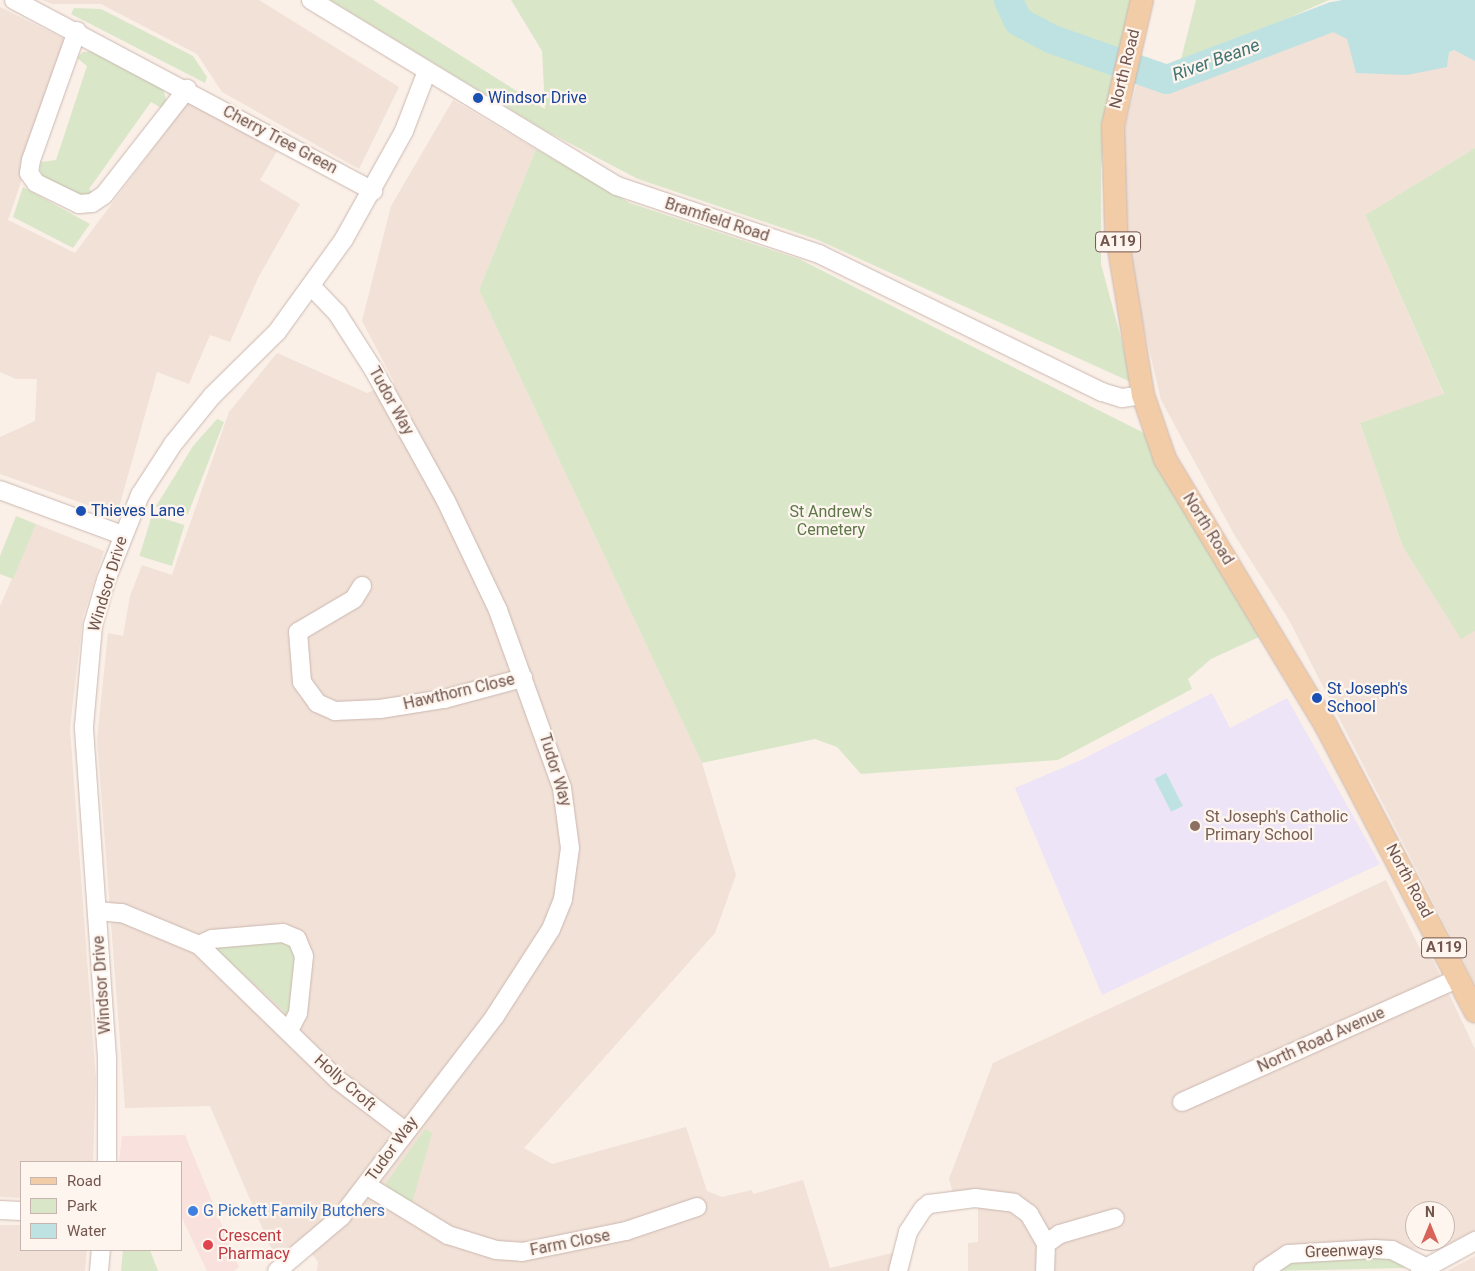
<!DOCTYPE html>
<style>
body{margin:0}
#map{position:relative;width:1475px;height:1271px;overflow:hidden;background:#faf0e8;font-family:Roboto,sans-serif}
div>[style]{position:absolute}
.residential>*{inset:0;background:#f1e1d7}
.commercial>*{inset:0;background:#f9e1dd}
.education>*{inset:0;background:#ede4f7}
.green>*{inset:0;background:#d9e7c8;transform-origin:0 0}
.water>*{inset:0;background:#bee2e2;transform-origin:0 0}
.river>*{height:29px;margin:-14.5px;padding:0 14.5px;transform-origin:14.5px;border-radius:14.5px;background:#bee2e2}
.roads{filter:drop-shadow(0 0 1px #cbb7af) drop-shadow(0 0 1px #cbb7af)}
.minor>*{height:18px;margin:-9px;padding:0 9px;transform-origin:9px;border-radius:9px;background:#fff}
.major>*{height:22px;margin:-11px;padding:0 11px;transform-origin:11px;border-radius:11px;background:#f2cba7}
.dots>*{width:14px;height:14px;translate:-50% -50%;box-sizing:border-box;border:2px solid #fdf5ee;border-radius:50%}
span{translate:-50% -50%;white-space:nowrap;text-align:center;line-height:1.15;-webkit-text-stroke:4.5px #fdf5ee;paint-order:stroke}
.shield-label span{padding:1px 4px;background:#fdf5ee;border:1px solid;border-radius:4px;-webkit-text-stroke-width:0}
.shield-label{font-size:15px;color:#72564e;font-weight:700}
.street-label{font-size:16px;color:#72564e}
.transit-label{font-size:16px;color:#164399}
.left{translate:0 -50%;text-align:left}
.park-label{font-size:16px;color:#5d7748}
.education-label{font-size:16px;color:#785e54}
.shop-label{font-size:16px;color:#366cbe}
.health-label{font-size:16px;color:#be3a42}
.water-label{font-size:18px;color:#437576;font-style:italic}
.legend{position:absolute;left:20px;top:1161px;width:162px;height:90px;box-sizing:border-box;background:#fdf5ee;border:1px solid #c5b5ae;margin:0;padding:6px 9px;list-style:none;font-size:15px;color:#72564e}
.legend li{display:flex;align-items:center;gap:10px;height:25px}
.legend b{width:25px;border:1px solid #c5b5ae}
.north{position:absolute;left:1405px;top:1201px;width:50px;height:50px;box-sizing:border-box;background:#fdf5ee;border:1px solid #c5b5ae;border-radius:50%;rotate:0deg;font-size:14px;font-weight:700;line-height:20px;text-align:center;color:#72564e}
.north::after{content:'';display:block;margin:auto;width:18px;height:22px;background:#d86359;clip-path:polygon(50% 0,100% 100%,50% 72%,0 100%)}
</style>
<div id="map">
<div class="residential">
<div style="clip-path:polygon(42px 0,259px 0,399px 87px,359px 169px,222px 92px,197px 54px,101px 4px,52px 4px)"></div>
<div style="clip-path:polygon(1475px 0,1475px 148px,1365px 215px,1444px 395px,1360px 423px,1403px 547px,1461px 638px,1475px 631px,1475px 984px,1289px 620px,1235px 536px,1161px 400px,1126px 250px,1122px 136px,1138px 80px,1169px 91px,1249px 56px,1366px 21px)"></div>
<div style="clip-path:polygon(0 7px,65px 39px,67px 46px,8px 220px,75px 253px,188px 102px,277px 151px,260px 180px,300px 204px,258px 278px,230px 342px,210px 335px,189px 384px,157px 372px,118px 511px,96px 508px,0 474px,0 437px,35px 421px,37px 379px,16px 379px,0 372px)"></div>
<div style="clip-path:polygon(453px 100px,536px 149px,479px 290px,702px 763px,736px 875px,715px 933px,524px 1148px,552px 1164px,686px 1127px,707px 1191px,722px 1197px,752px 1190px,753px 1194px,803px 1180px,830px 1268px,896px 1252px,891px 1271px,317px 1271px,318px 1262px,301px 1239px,279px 1256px,270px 1246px,210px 1106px,125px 1108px,97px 739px,108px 633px,123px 636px,130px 596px,142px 565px,172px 575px,229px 412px,277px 353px,367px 393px,394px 382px,362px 321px,391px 206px)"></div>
<div style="clip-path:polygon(36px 524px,104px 551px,83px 617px,70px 728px,96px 1080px,93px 1162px,21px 1162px,21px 1198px,0 1197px,0 606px)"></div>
<div style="clip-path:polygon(evenodd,1386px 880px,1423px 955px,1433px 960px,1475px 1049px,1475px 1232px,1432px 1252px,1405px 1247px,1256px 1271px,968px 1271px,968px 1243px,978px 1242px,978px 1194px,954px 1196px,949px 1179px,993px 1063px,1386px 880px,1415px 1211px,1445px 1211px,1445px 1241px,1415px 1241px,1415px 1211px)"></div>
<div style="clip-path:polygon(0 1225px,21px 1225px,21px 1250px,87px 1250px,85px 1271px,0 1271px)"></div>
<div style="clip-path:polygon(1475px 1256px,1475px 1271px,1447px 1271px)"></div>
</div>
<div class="commercial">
<div style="clip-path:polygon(185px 1135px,239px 1267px,234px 1271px,207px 1271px,181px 1216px,181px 1162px,119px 1162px,122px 1136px)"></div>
</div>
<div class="education">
<div style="clip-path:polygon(1212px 693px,1230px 728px,1287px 698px,1380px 864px,1102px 995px,1015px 788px,1081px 760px)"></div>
</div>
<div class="green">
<div style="clip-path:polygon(330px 0,373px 0,545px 109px,542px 51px,511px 0,998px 0,1017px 31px,1072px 52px,1064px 42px,1066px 36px,1020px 8px,1021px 0,1133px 0,1112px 83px,1101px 168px,1101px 264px,1133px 383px,818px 240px,638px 179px,546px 131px)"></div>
<div style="clip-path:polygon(1196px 0,1329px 0,1179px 67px)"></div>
<div style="clip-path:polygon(74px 8px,101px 9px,193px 56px,207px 77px,205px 83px,71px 14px)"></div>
<div style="clip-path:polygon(94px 51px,163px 89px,166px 99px,163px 109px,151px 102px,89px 189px,97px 196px,91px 200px,46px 182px,40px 170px,41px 162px,56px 160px,87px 66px,77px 58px,83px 52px)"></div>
<div style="clip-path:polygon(1475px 148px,1475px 631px,1461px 639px,1403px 547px,1360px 423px,1444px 394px,1365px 215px)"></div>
<div style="clip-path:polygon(536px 149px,630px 203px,799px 259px,1144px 433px,1259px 637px,1211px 659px,1188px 679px,1192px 689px,1058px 760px,861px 774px,837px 747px,815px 739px,702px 763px,479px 290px)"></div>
<div style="clip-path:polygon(23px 187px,90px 224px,73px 248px,13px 217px)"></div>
<div style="clip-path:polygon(217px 419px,224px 422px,188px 514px,180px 518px,162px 511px,156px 506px,171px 482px,193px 446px)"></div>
<div style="left:152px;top:515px;width:34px;height:43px;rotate:17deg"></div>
<div style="clip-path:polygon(16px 516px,36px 524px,13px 579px,0 574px,0 556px)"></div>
<div style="clip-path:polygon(286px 942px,295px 949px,289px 1010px,292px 1013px,287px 1019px,283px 1010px,214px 947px)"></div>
<div style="clip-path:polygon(425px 1129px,432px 1133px,412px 1203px,388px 1191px,386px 1183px)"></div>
<div style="clip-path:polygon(123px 1250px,150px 1250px,158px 1271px,121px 1271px)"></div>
<div style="clip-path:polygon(1371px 1256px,1396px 1258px,1406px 1268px,1272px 1271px,1280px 1264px,1300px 1259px)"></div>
</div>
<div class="water">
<div style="clip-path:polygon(998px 0,1021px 0,1020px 8px,1006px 14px)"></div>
<div style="clip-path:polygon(1371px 0,1475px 0,1475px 61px,1454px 50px,1449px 52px,1447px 67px,1407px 75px,1356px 73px,1347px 39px,1327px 29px,1328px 9px)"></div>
<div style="left:1166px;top:773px;width:37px;height:13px;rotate:63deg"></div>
</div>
<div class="river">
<div style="left:1008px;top:0;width:23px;rotate:65deg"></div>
<div style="left:1018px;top:21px;width:38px;rotate:28deg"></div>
<div style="left:1052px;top:39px;width:121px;rotate:19.3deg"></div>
<div style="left:1166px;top:79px;width:178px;rotate:-20.7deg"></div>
<div style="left:1333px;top:16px;width:82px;rotate:-11.3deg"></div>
</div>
<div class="roads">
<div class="minor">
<div style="left:14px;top:0;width:407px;rotate:28deg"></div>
<div style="left:311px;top:0;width:358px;rotate:31.3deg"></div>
<div style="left:617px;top:186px;width:213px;rotate:18.6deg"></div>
<div style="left:819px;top:254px;width:315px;rotate:26deg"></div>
<div style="left:1102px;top:392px;width:21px;rotate:17deg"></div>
<div style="left:1122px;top:398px;width:21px;rotate:-8deg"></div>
<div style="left:77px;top:31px;width:137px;rotate:109.6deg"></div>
<div style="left:31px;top:160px;width:13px;rotate:99deg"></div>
<div style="left:29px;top:173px;width:12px;rotate:55deg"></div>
<div style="left:36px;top:183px;width:48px;rotate:26deg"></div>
<div style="left:79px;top:204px;width:13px;rotate:-4deg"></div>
<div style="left:92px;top:203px;width:14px;rotate:-34deg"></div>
<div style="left:104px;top:195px;width:135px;rotate:-51.9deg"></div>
<div style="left:0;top:490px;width:130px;rotate:20.2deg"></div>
<div style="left:362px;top:586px;width:15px;rotate:122deg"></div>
<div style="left:354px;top:599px;width:65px;rotate:149.5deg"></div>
<div style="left:298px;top:632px;width:50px;rotate:85.4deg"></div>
<div style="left:302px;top:682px;width:26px;rotate:54deg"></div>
<div style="left:317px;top:703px;width:20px;rotate:24deg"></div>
<div style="left:335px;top:711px;width:45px;rotate:-2.5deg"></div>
<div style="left:380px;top:709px;width:65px;rotate:-8.9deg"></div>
<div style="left:444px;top:699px;width:82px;rotate:-14.9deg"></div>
<div style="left:97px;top:911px;width:25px;rotate:5deg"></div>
<div style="left:122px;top:913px;width:83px;rotate:22.6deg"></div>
<div style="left:199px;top:945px;width:194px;rotate:44.2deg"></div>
<div style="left:338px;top:1080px;width:84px;rotate:37.3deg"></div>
<div style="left:199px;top:945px;width:14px;rotate:-25deg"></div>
<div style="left:212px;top:939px;width:71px;rotate:-4.8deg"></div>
<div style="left:283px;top:933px;width:15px;rotate:23deg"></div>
<div style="left:297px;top:939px;width:18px;rotate:68deg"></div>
<div style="left:304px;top:956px;width:57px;rotate:96deg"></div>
<div style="left:298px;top:1013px;width:20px;rotate:117deg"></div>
<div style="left:1182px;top:1102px;width:303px;rotate:-24.1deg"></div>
<div style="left:107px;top:1162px;width:104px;rotate:-90deg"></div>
<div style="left:107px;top:1058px;width:333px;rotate:-94deg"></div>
<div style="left:84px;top:726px;width:101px;rotate:-84.9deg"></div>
<div style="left:93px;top:625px;width:47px;rotate:-73.9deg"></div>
<div style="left:106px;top:580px;width:92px;rotate:-68.2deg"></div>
<div style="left:140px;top:495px;width:61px;rotate:-57.1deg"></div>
<div style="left:173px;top:444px;width:62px;rotate:-50.9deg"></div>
<div style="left:212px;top:396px;width:91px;rotate:-44.6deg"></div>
<div style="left:277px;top:332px;width:115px;rotate:-54.2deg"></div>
<div style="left:344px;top:239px;width:124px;rotate:-60.9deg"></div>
<div style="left:404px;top:131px;width:64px;rotate:-69deg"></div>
<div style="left:366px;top:1185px;width:96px;rotate:31.4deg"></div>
<div style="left:448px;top:1235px;width:50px;rotate:17.4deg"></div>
<div style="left:496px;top:1250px;width:26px;rotate:4deg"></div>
<div style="left:522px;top:1252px;width:106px;rotate:-11.4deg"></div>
<div style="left:626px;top:1231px;width:75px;rotate:-18.7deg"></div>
<div style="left:0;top:1210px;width:21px;rotate:3deg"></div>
<div style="left:1046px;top:1244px;width:17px;rotate:-36deg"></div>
<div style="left:1060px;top:1234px;width:57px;rotate:-16.2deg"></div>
<div style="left:99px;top:1271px;width:21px;rotate:-85deg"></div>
<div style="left:277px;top:1271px;width:84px;rotate:-40.2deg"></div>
<div style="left:341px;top:1217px;width:253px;rotate:-52.5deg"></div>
<div style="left:495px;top:1016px;width:103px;rotate:-57.2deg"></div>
<div style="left:551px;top:929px;width:32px;rotate:-68deg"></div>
<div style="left:563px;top:899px;width:51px;rotate:-82.2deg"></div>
<div style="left:570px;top:848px;width:61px;rotate:-97.6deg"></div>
<div style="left:562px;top:788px;width:189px;rotate:-109.8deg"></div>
<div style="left:498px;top:610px;width:121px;rotate:-115.5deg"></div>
<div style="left:446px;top:501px;width:151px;rotate:-118.9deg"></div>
<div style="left:373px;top:369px;width:67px;rotate:-122.7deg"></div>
<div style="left:337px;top:313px;width:36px;rotate:-134deg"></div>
<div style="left:898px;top:1271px;width:40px;rotate:-75.6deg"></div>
<div style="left:908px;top:1232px;width:27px;rotate:-57deg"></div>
<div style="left:923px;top:1209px;width:8px;rotate:-40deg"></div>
<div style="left:929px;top:1204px;width:46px;rotate:-7.4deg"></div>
<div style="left:975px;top:1198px;width:39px;rotate:7deg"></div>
<div style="left:1014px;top:1203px;width:19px;rotate:36deg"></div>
<div style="left:1029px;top:1214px;width:34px;rotate:60deg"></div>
<div style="left:1046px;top:1244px;width:27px;rotate:92deg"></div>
<div style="left:1263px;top:1271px;width:30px;rotate:-34deg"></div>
<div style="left:1288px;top:1254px;width:86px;rotate:-3.3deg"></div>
<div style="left:1374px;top:1249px;width:18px;rotate:3deg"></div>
<div style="left:1392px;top:1250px;width:38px;rotate:27deg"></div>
<div style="left:1420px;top:1271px;width:63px;rotate:-28.6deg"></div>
</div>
<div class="major">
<div style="left:1142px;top:0;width:129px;rotate:103deg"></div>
<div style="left:1113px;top:126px;width:104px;rotate:88.3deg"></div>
<div style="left:1116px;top:230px;width:167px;rotate:80.7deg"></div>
<div style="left:1143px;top:395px;width:68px;rotate:71deg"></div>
<div style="left:1165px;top:459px;width:312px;rotate:58.9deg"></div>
<div style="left:1326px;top:726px;width:322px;rotate:62.4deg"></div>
</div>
</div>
<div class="dots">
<div style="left:478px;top:98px;background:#1a4fb4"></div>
<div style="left:81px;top:511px;background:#1a4fb4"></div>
<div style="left:1317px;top:698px;background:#1a4fb4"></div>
<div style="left:1195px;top:826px;background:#8d6e63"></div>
<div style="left:193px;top:1211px;background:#3f7fe0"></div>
<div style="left:208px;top:1245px;background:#e0444e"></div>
</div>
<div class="shield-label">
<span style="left:1118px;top:242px">A119</span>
<span style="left:1444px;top:948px">A119</span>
</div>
<div class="street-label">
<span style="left:1125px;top:69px;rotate:-76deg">North Road</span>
<span style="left:280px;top:140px;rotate:28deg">Cherry Tree Green</span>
<span style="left:717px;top:220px;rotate:18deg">Bramfield Road</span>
<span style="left:391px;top:401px;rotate:61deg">Tudor Way</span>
<span style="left:1208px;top:529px;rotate:58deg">North Road</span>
<span style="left:108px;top:584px;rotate:-73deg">Windsor Drive</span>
<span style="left:459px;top:692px;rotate:-13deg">Hawthorn Close</span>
<span style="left:555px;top:770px;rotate:73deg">Tudor Way</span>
<span style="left:1409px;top:881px;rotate:62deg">North Road</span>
<span style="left:102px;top:985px;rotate:-94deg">Windsor Drive</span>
<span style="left:1321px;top:1040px;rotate:-24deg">North Road Avenue</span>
<span style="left:345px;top:1083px;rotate:41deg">Holly Croft</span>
<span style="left:392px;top:1149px;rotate:-54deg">Tudor Way</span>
<span style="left:570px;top:1243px;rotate:-11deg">Farm Close</span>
<span style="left:1344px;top:1251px;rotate:-2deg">Greenways</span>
</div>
<div class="transit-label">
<span class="left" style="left:488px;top:98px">Windsor Drive</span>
<span class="left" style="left:91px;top:511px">Thieves Lane</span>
<span class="left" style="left:1327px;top:698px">St Joseph's<br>School</span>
</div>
<div class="park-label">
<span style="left:831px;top:521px">St Andrew's<br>Cemetery</span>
</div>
<div class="education-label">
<span class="left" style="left:1205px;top:826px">St Joseph's Catholic<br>Primary School</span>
</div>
<div class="shop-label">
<span class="left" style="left:203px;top:1211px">G Pickett Family Butchers</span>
</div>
<div class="health-label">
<span class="left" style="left:218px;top:1245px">Crescent<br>Pharmacy</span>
</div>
<div class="water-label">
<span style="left:1216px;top:60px;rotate:-20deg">River Beane</span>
</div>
<ul class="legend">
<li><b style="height:6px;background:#f2cba7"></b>Road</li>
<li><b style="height:14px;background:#d9e7c8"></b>Park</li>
<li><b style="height:14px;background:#bee2e2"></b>Water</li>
</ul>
<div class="north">N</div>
</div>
